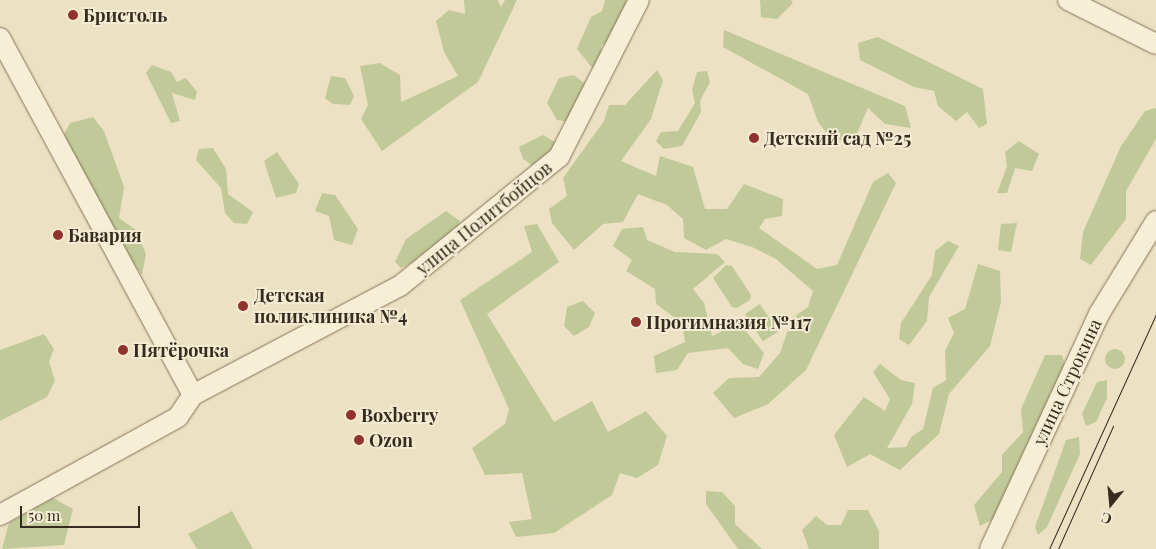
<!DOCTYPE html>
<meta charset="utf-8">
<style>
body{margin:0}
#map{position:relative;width:1156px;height:549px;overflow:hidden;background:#ece2c3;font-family:"Playfair Display",serif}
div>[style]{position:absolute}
.green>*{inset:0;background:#c0c997;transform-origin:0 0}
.round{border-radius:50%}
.roads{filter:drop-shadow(0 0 1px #85735b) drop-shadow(0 0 1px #85735b)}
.minor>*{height:20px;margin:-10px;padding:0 10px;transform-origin:10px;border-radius:10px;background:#f7efd5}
.tram>*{height:1px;margin:-0.5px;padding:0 0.5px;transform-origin:0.5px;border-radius:0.5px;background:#352b1e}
.dots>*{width:14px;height:14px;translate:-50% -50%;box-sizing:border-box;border:2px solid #f3ebd2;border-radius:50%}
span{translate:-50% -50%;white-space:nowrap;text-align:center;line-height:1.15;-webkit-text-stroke:4px #f3ebd2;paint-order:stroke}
.poi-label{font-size:18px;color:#352b1e;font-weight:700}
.left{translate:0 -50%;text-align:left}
.street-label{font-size:18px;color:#352b1e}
.north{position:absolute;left:1086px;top:479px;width:50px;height:50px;-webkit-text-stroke:4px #f3ebd2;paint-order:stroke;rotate:197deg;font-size:14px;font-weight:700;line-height:20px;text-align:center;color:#352b1e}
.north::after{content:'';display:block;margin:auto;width:18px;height:22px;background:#352b1e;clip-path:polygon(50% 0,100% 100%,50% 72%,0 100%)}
.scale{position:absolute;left:20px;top:506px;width:120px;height:22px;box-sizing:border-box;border:2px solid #352b1e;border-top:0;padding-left:6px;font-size:15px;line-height:18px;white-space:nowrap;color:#352b1e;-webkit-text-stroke:4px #f3ebd2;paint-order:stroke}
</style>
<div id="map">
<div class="green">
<div style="clip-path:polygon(464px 0,498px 0,501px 7px,505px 0,517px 0,478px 82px,382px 151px,361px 119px,368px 105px,360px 66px,380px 63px,400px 75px,401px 102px,458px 76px,444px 52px,436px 21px,449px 10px,465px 14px)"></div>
<div style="clip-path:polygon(605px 0,635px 0,621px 32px,601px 46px,602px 67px,594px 70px,577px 49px,591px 17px,602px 11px)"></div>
<div style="clip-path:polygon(760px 0,791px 0,793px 3px,777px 19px,761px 17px)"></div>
<div style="clip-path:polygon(724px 30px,905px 106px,911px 128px,885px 124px,868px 108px,855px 138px,833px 141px,818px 122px,808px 94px,723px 47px)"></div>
<div style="clip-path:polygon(878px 37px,983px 89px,987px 124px,979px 128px,967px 112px,956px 121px,938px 106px,934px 91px,914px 87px,860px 60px,858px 43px)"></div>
<div style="clip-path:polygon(152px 65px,171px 72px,177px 82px,186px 78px,197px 92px,195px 100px,172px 93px,180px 121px,171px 123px,146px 73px)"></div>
<div style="clip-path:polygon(657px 70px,663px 80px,651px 119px,621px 161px,656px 176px,660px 156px,693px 167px,705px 209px,727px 209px,744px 184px,783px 199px,782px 216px,765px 219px,759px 228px,817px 269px,837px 265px,873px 182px,888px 173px,896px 183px,806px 370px,768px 404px,734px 418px,713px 393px,729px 378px,759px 377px,780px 353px,792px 318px,808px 307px,813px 291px,776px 259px,752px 247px,726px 239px,706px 250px,684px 238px,683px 219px,667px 205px,638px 194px,623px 222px,603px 224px,574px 250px,552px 223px,549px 209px,567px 196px,563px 178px,604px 121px,609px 105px,625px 105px)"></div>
<div style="clip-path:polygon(707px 71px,710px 82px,700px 101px,701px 112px,682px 146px,664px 149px,656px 141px,661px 132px,678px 131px,695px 103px,692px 90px,697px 72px)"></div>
<div style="clip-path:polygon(574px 75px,590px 88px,575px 123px,557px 120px,547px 103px,559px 78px)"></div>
<div style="clip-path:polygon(331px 76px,345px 78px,354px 96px,350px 105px,333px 104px,325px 98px)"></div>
<div style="clip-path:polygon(1156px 108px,1156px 139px,1126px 191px,1126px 219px,1091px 265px,1080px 259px,1083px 232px,1121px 146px,1145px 111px)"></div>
<div style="clip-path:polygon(93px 117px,104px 131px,124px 187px,119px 218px,136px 230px,146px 254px,142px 275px,112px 235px,62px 138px,70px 123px)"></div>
<div style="clip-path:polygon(543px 135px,555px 142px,547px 162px,533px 166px,523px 159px,519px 147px)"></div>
<div style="clip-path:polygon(1019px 141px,1039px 154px,1032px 171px,1015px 168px,1007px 193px,997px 193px,1007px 166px,1005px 152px)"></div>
<div style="clip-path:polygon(213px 148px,226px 169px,228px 194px,253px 212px,247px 224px,234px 223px,225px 213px,221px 188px,196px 160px,199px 149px)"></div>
<div style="clip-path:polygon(277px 152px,299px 184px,296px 193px,276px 198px,264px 161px)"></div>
<div style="clip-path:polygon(322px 193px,335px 195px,358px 229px,352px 245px,334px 240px,329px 216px,315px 211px)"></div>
<div style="clip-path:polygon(446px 211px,460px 221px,456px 230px,425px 257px,401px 268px,395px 262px,406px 239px)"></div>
<div style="clip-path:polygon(1017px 223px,1011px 252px,998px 250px,1001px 224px)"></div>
<div style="clip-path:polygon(537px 224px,559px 262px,487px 314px,554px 422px,592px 401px,608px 432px,646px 411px,667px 436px,658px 465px,637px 478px,620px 473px,612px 495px,554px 533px,516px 537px,509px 522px,532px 519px,522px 473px,485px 475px,472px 448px,505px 424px,509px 409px,460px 300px,532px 252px,524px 226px)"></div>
<div style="clip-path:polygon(643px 227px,647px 240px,675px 252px,717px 254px,725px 262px,693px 289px,704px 303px,712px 336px,739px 323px,764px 353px,758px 369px,743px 364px,728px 348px,688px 353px,677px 370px,656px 373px,654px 356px,685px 342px,682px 323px,656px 304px,655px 289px,626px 271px,632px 260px,613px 246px,622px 229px)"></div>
<div style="clip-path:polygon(948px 241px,959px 246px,929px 297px,927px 321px,909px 345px,899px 339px,901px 323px,932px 275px,935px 251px)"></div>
<div style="clip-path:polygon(978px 264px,1000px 271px,1001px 302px,990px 346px,949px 394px,939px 434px,900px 470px,870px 454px,847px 467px,834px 435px,864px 397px,885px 411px,890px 399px,873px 372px,880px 364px,901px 380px,915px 383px,912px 404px,887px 448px,906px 447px,911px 437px,923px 429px,933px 388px,946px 380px,945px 351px,954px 333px,948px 318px,965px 309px)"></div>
<div style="clip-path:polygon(726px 265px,732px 266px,751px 295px,750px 300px,737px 308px,732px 307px,713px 278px)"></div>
<div style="clip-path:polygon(583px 301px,595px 313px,589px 327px,574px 336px,564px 326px,567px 307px)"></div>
<div style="left:760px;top:304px;width:33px;height:18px;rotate:57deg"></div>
<div style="clip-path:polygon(44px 334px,54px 349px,49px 362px,55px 380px,47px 397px,0 421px,0 350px)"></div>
<div class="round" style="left:1105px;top:349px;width:20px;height:20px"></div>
<div style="clip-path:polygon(1045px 355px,1062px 355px,1067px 372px,1002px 515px,980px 526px,974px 505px,1002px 472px,1002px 455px,1023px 432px,1021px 409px)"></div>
<div style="clip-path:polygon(1107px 380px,1107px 398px,1096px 422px,1086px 426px,1082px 414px,1097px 382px)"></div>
<div style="clip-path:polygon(1079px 437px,1080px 454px,1047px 527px,1038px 535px,1035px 527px,1066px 440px)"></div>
<div style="clip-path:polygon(706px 491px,722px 492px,735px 506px,735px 524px,762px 549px,738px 549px,706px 504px)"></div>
<div style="clip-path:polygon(53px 498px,73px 509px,64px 545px,2px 549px,9px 523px)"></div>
<div style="clip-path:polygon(848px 510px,868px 510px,879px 531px,879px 549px,809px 549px,802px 530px,816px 516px,827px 525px,841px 525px)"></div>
<div style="clip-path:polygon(232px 511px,253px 549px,197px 549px,188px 534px)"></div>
</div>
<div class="roads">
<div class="minor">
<div style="left:1068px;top:0;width:98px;rotate:26.6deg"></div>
<div style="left:0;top:38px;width:406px;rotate:61.6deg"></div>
<div style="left:0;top:515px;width:203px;rotate:-28.8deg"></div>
<div style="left:178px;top:417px;width:27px;rotate:-56deg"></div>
<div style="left:193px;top:395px;width:234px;rotate:-27.8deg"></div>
<div style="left:400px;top:286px;width:205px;rotate:-39.1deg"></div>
<div style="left:559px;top:157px;width:176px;rotate:-63deg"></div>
<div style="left:990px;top:549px;width:259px;rotate:-65.1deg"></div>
<div style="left:1099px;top:314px;width:109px;rotate:-58.5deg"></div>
</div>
</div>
<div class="tram">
<div style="left:1049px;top:549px;width:258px;rotate:-65.5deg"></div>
<div style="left:1058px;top:549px;width:135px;rotate:-65.9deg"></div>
</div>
<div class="dots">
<div style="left:73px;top:15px;background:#90322e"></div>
<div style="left:754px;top:138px;background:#90322e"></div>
<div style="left:58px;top:235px;background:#90322e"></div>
<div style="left:243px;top:306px;background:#90322e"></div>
<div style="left:636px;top:322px;background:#90322e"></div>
<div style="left:123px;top:350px;background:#90322e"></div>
<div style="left:351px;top:415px;background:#90322e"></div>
<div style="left:359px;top:440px;background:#90322e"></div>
</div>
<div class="poi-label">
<span class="left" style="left:83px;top:15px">Бристоль</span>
<span class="left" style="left:764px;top:138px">Детский сад №25</span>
<span class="left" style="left:68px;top:235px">Бавария</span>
<span class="left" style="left:254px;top:306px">Детская<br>поликлиника №4</span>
<span class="left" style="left:646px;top:322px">Прогимназия №117</span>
<span class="left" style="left:133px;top:350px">Пятёрочка</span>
<span class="left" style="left:361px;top:415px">Boxberry</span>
<span class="left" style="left:369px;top:440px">Ozon</span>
</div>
<div class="street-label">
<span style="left:484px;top:218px;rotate:-39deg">улица Политбойцов</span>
<span style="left:1067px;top:382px;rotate:-65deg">улица Строкина</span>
</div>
<div class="north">С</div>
<div class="scale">50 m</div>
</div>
